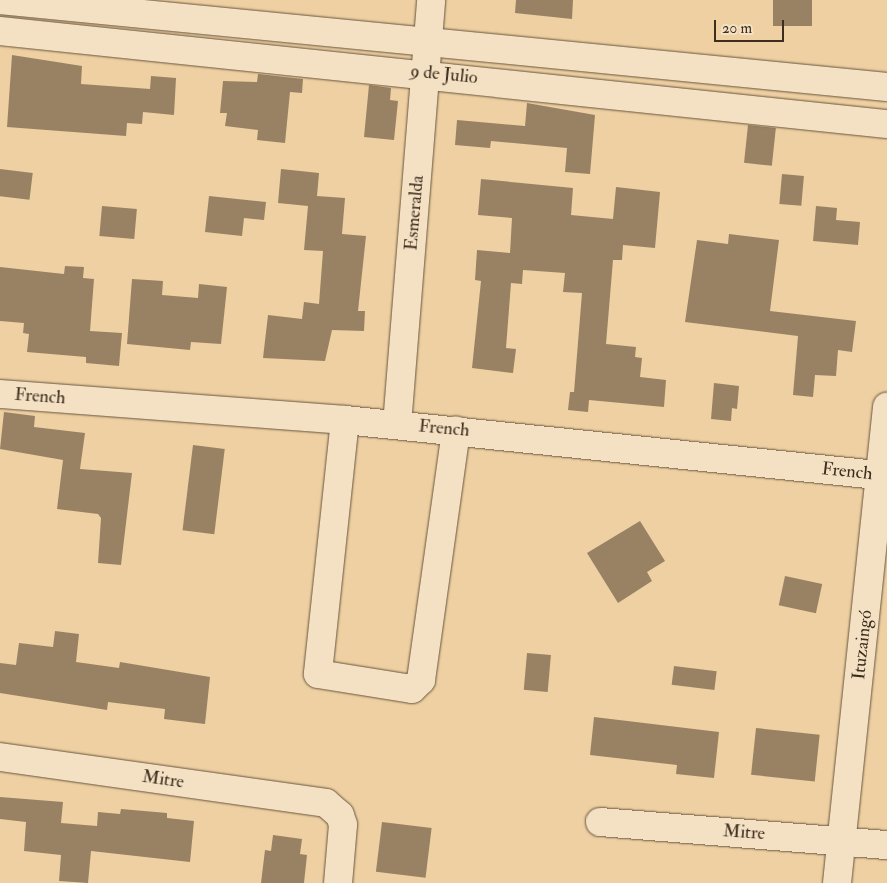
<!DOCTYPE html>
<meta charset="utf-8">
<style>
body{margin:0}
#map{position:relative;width:887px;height:883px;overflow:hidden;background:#eed0a2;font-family:"IM FELL Double Pica",serif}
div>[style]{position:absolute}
.building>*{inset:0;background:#998263;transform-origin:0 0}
.roads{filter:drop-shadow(0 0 1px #68563f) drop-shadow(0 0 1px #68563f)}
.minor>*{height:28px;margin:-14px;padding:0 14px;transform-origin:14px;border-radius:14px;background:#f4e0c3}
span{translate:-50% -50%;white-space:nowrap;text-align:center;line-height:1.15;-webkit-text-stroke:5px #f4e0c3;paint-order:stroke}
.street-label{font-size:18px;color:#3c2d1e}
.scale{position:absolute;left:714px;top:20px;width:70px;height:22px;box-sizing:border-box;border:2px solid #3c2d1e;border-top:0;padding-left:6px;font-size:15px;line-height:18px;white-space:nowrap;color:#3c2d1e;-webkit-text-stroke:4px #f4e0c3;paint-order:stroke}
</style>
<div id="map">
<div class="building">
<div style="clip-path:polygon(516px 0,573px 0,572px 19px,515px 13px)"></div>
<div style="left:773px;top:0;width:39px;height:26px"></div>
<div style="clip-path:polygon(12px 55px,82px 66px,81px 84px,150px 89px,151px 76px,176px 78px,174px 115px,143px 112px,142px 124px,127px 123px,126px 136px,7px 127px)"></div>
<div style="clip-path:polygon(258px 74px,303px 79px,302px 93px,290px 92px,285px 143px,257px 140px,258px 130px,225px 126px,227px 113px,220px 113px,223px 81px,257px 82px)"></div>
<div style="clip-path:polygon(369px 85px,391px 88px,390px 100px,398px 101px,394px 140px,364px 137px)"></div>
<div style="clip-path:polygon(527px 103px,595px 115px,590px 174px,565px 172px,567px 148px,491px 141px,490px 148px,455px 145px,457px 120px,525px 126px)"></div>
<div style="left:748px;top:125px;width:28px;height:38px;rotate:6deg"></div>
<div style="left:0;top:169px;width:33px;height:27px;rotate:7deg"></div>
<div style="clip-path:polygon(281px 169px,319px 173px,317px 196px,345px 198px,342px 234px,366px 236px,358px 311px,365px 311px,364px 331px,332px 330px,325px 361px,263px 358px,268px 315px,302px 319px,304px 302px,319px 304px,323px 251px,304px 250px,308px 206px,278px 203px)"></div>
<div style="left:782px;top:174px;width:22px;height:30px;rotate:5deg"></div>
<div style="clip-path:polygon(481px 179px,573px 188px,571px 215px,613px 219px,616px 187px,660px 192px,655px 248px,623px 245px,622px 260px,613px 260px,606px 344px,636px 347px,635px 357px,642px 358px,640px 377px,666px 380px,664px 407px,589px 400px,588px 412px,568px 410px,570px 392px,574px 392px,582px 293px,563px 292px,565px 273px,523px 270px,522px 284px,511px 283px,506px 348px,516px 349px,513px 373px,472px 368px,481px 281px,475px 280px,477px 250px,510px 253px,512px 218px,478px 215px)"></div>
<div style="clip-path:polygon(209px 196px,266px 202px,264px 220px,244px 218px,242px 236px,205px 232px)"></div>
<div style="left:102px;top:206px;width:35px;height:30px;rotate:5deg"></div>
<div style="clip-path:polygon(816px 206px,837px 208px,836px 220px,860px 222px,858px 245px,813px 241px)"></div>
<div style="clip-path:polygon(729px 234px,779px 240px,770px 311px,856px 321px,852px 352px,838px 350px,836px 376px,815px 375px,813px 397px,793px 395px,798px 336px,685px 322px,697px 240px,728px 244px)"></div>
<div style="clip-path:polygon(65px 266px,84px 267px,83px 278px,94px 279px,90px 331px,122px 333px,119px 366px,86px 363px,86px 357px,27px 352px,29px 334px,23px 333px,24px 323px,0 321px,0 267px,64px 274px)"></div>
<div style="clip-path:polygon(132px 279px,163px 281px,162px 295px,198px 298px,199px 284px,227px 287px,221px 344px,191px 342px,190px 350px,127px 344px)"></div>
<div style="clip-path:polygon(714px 383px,739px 386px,737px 409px,732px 408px,731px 421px,711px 419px)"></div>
<div style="clip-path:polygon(4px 412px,35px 416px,34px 427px,85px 433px,80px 469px,132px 473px,121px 565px,98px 563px,101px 518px,98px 514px,57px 509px,63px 460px,0 449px)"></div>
<div style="left:193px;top:445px;width:32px;height:86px;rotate:7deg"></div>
<div style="clip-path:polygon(640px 521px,665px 561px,647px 572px,652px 581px,618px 603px,587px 553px)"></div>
<div style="left:785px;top:576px;width:38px;height:30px;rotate:12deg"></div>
<div style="clip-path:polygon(55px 631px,79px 634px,76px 662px,119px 668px,120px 662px,210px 677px,205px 724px,164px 719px,165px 709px,108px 702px,107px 710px,0 693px,0 663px,16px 665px,19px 643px,53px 647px)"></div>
<div style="left:527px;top:653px;width:24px;height:37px;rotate:5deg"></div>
<div style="left:674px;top:666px;width:43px;height:19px;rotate:7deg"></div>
<div style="clip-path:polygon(594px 717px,719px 732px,714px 778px,676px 774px,677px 765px,590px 755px)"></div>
<div style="left:756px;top:728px;width:64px;height:47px;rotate:6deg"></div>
<div style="clip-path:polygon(0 797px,63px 802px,61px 823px,97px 826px,98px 812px,120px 814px,121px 809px,167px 813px,167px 818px,194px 821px,190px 862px,91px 851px,88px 883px,59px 881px,61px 855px,24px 851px,26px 822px,0 819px)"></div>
<div style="left:382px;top:822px;width:50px;height:50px;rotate:7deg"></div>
<div style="clip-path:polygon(273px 835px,302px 839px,300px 854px,307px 855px,304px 883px,261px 883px,265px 850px,271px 851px)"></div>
</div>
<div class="roads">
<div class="minor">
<div style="left:0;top:0;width:891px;rotate:5.6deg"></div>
<div style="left:0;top:31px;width:892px;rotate:5.99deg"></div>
<div style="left:0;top:394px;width:346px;rotate:4.3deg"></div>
<div style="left:345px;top:420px;width:545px;rotate:5.9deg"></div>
<div style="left:345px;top:420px;width:255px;rotate:96.1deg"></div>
<div style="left:318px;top:674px;width:95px;rotate:9.1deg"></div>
<div style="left:412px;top:689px;width:13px;rotate:-45deg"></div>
<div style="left:421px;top:680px;width:252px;rotate:-82deg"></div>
<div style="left:397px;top:425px;width:426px;rotate:-85.4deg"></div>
<div style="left:0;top:757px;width:329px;rotate:8deg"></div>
<div style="left:326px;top:803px;width:18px;rotate:41deg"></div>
<div style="left:340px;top:815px;width:10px;rotate:73deg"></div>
<div style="left:343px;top:825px;width:58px;rotate:94.9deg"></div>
<div style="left:600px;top:822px;width:288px;rotate:4.6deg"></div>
<div style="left:837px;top:883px;width:479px;rotate:-84deg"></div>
</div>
</div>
<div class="street-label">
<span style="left:444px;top:75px;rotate:6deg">9 de Julio</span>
<span style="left:415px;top:213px;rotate:-85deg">Esmeralda</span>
<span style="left:40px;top:397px;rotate:4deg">French</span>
<span style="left:444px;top:429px;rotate:5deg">French</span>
<span style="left:847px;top:472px;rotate:6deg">French</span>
<span style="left:863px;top:645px;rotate:-84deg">Ituzaingó</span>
<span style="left:163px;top:780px;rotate:8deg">Mitre</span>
<span style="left:744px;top:833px;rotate:4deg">Mitre</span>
</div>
<div class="scale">20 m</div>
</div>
